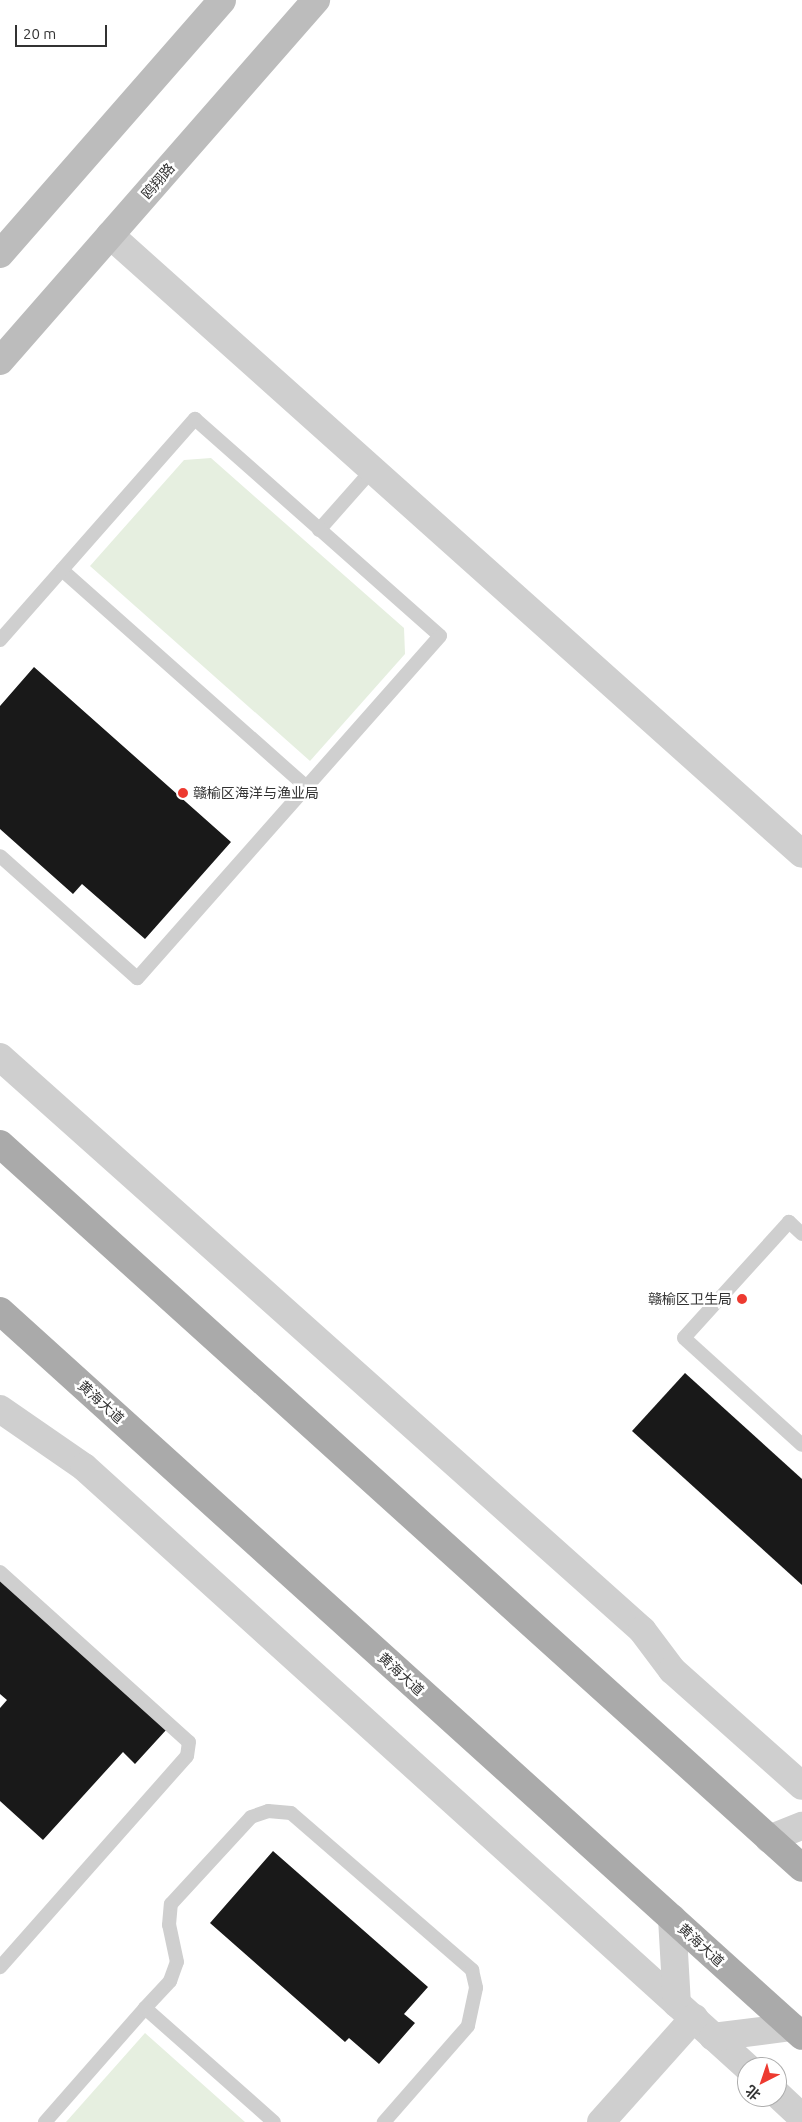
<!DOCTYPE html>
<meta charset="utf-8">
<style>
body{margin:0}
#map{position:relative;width:802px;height:2122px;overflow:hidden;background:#fff;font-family:Ubuntu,"Noto Sans SC",sans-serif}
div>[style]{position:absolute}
.green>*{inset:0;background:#e6efe0}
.building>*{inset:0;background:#191919}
.lane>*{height:14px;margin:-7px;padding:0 7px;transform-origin:7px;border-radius:7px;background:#cfcfcf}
.street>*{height:28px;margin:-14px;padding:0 14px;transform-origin:14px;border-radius:14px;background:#cfcfcf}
.secondary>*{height:28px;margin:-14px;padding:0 14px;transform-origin:14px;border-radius:14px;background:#bcbcbc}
.primary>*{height:28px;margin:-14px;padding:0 14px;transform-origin:14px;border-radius:14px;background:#aaa}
.dots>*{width:14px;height:14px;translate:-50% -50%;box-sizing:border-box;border:2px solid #fff;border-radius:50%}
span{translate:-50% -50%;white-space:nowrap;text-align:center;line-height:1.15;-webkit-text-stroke:5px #fff;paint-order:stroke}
.street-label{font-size:14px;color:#323232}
.poi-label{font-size:14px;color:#323232}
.left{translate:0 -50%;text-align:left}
.right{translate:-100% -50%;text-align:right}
.north{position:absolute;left:737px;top:2057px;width:50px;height:50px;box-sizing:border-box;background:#fff;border:1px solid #adadad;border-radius:50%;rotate:221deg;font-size:14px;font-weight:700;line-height:20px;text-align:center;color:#323232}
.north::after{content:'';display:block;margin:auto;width:18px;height:22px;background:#ed3a30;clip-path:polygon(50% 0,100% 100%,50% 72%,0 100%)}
.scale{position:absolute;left:15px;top:25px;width:92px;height:22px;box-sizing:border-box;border:2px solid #323232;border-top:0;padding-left:6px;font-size:15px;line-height:18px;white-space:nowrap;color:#323232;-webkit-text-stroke:4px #fff;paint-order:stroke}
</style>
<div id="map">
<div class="green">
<div style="clip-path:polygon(211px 458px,404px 628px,405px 654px,310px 761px,90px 566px,184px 460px)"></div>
<div style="clip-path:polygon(145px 2033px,245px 2122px,66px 2122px)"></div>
</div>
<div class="building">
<div style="clip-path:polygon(34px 667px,231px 842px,145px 939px,82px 884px,73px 894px,0 829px,0 706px)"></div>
<div style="clip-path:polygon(685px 1373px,802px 1479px,802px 1585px,632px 1431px)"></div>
<div style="clip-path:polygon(0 1579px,167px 1729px,135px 1764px,123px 1752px,43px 1840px,0 1801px,0 1708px,7px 1700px,0 1694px)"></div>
<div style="clip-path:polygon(273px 1851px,428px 1987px,404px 2014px,415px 2023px,379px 2064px,349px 2038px,345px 2042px,210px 1923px)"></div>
</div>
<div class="lane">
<div style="left:319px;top:530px;width:81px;rotate:-48.5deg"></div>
<div style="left:62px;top:570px;width:327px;rotate:41.6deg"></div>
<div style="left:0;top:640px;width:295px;rotate:-48.6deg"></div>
<div style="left:195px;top:419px;width:327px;rotate:41.5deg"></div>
<div style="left:440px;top:636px;width:457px;rotate:131.5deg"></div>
<div style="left:137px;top:978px;width:183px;rotate:-138.3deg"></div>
<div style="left:802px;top:1234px;width:18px;rotate:-137deg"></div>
<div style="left:789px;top:1222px;width:156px;rotate:132.2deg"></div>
<div style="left:684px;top:1338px;width:159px;rotate:42.2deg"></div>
<div style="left:0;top:1572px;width:254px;rotate:42deg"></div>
<div style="left:189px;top:1742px;width:14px;rotate:98deg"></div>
<div style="left:187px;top:1756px;width:282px;rotate:131.5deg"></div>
<div style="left:145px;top:2008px;width:37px;rotate:-47deg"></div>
<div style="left:170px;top:1981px;width:20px;rotate:-70deg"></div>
<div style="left:177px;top:1962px;width:38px;rotate:-102deg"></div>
<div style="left:169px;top:1925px;width:21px;rotate:-85deg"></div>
<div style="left:171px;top:1904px;width:118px;rotate:-47.4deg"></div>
<div style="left:251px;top:1817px;width:18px;rotate:-19deg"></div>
<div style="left:268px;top:1811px;width:23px;rotate:5deg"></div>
<div style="left:291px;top:1813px;width:240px;rotate:40.9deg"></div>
<div style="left:472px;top:1970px;width:18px;rotate:77deg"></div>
<div style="left:476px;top:1988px;width:39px;rotate:102deg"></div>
<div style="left:468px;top:2026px;width:128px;rotate:131.2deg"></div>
<div style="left:45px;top:2122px;width:152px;rotate:-48.7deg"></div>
<div style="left:145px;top:2008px;width:172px;rotate:41.5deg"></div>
</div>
<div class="street">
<div style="left:110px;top:235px;width:928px;rotate:41.81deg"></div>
<div style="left:0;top:1057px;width:861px;rotate:41.75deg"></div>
<div style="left:642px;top:1630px;width:50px;rotate:53.1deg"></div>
<div style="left:672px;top:1670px;width:174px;rotate:41.7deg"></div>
<div style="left:0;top:1409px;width:102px;rotate:34.6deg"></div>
<div style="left:84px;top:1467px;width:894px;rotate:42.14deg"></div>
<div style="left:769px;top:1839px;width:35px;rotate:-22deg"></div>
<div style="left:672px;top:1918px;width:86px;rotate:86.7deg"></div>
<div style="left:713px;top:2037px;width:80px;rotate:-7.2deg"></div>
<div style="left:777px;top:2094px;width:34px;rotate:43deg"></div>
<div style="left:601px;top:2122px;width:140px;rotate:-48.2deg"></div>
</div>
<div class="secondary">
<div style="left:0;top:254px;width:337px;rotate:-48.8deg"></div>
<div style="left:0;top:361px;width:480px;rotate:-48.8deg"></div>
</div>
<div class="primary">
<div style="left:0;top:1144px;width:1080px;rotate:42.07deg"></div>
<div style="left:0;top:1311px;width:1081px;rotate:42.11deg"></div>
</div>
<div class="dots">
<div style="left:183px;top:793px;background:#ed3a30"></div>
<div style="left:742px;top:1299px;background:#ed3a30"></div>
</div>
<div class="street-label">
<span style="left:158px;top:181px;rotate:-49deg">鸥翔路</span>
<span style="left:101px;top:1402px;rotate:42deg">黄海大道</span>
<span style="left:401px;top:1674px;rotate:42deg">黄海大道</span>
<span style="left:701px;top:1945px;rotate:42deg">黄海大道</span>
</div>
<div class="poi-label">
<span class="left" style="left:193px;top:793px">赣榆区海洋与渔业局</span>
<span class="right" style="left:732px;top:1299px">赣榆区卫生局</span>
</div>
<div class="north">北</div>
<div class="scale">20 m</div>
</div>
